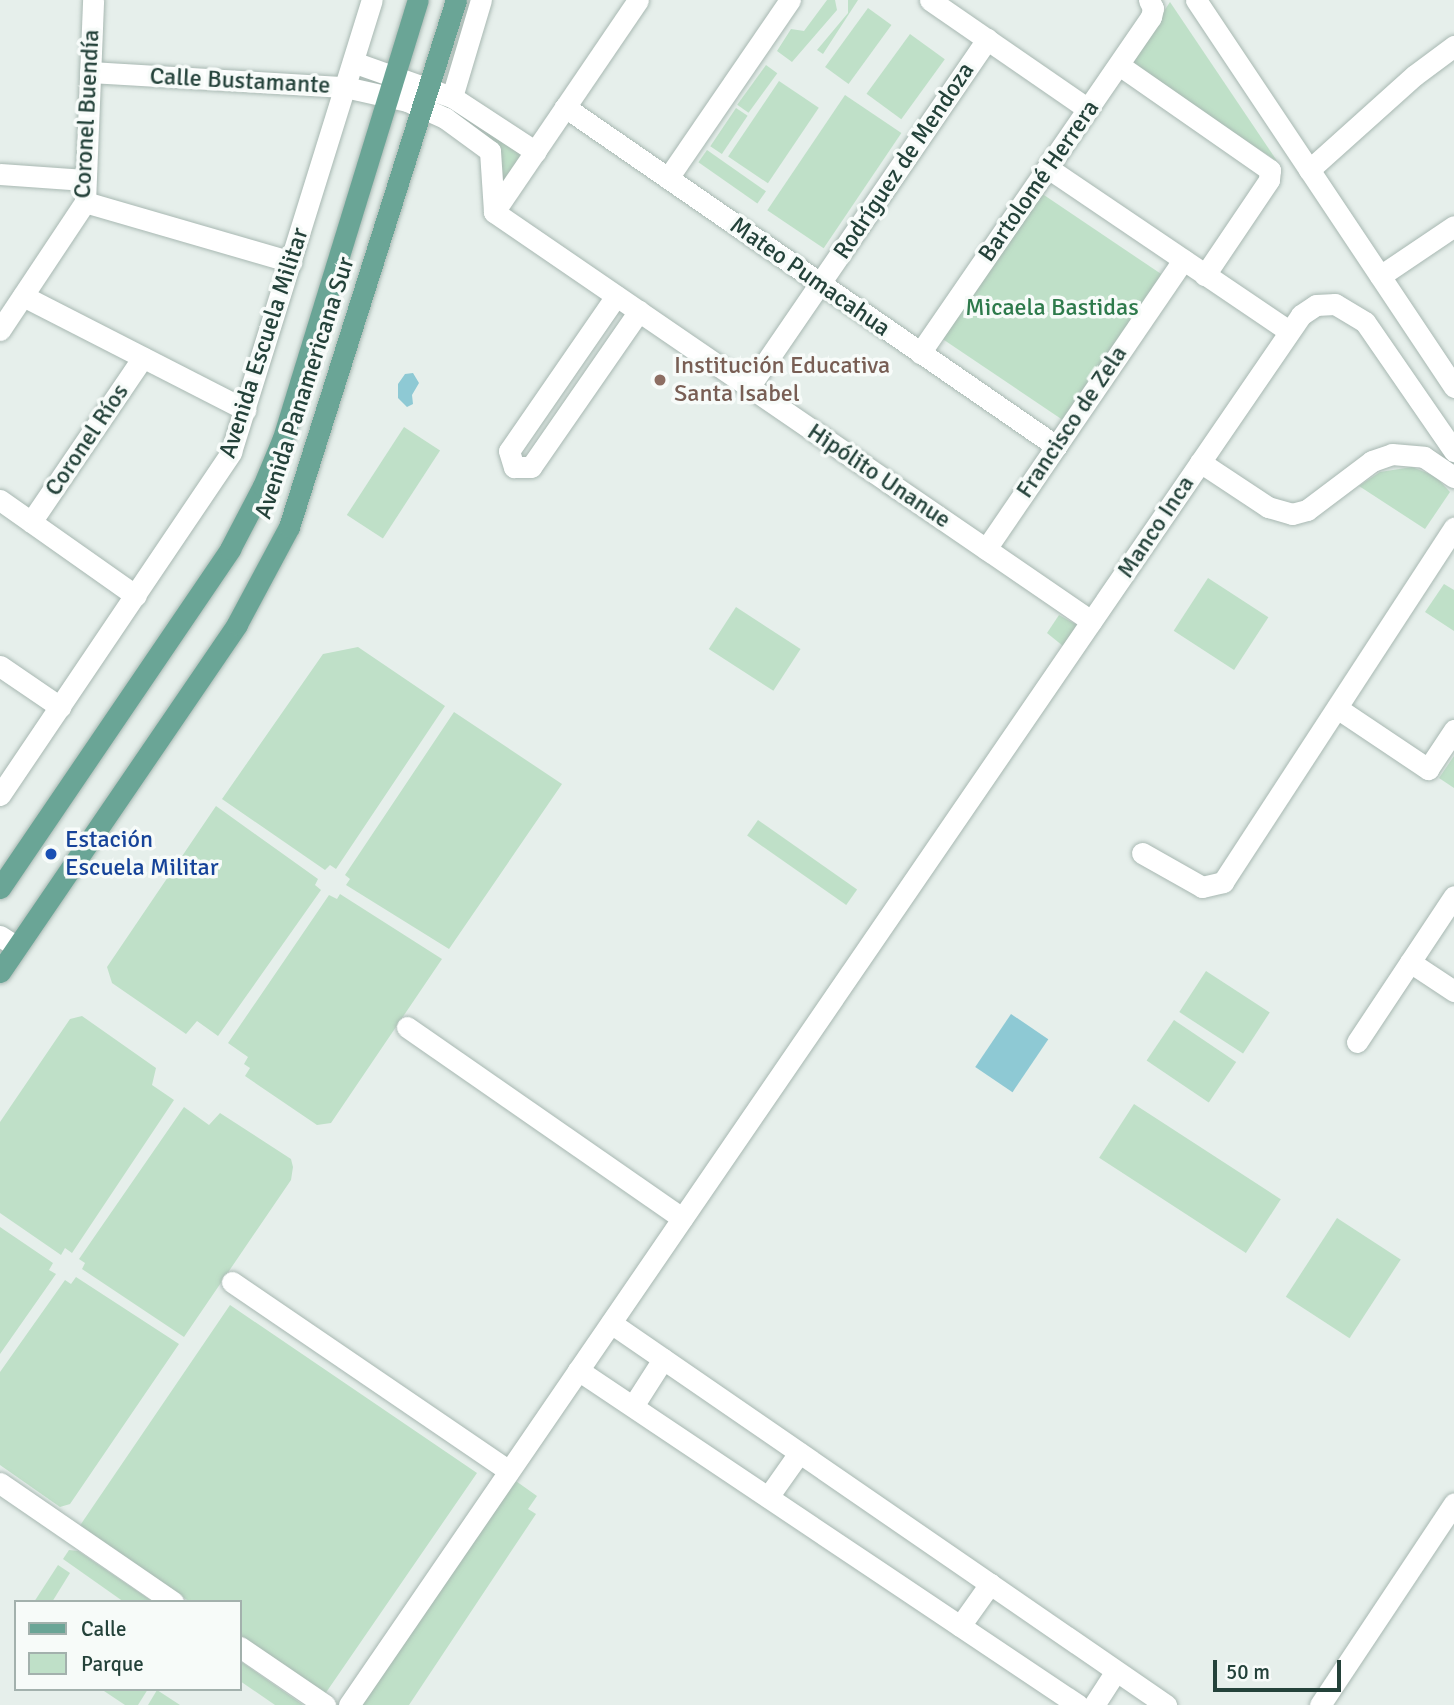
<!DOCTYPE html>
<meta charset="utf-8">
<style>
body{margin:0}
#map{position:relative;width:1454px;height:1705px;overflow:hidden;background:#e6efeb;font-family:Signika,sans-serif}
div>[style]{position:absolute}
.green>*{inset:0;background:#bfe0c8;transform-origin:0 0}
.water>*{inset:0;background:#8ec9d4;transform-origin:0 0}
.roads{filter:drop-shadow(0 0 2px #a8b8b2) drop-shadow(0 0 2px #a8b8b2)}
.minor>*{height:21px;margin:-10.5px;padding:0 10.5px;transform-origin:10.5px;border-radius:10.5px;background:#fff}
.major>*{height:21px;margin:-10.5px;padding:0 10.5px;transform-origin:10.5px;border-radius:10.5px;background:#6aa596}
.dots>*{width:19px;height:19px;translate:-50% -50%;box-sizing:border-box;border:4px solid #f7fbf9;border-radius:50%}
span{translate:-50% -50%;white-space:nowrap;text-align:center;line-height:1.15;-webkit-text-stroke:7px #f7fbf9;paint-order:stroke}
.street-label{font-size:24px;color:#24423a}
.park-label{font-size:24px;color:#2d7a4b}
.education-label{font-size:24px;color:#785e54}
.left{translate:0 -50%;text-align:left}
.transit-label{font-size:24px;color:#164399}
.legend{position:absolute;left:14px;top:1600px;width:228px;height:91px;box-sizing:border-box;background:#f7fbf9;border:2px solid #a3b1ad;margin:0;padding:9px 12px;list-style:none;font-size:21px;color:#24423a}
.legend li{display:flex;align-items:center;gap:14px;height:35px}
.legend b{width:35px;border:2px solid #a3b1ad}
.scale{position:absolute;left:1213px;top:1660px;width:128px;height:32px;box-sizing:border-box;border:4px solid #24423a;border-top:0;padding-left:9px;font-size:21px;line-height:24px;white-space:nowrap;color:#24423a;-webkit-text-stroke:5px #f7fbf9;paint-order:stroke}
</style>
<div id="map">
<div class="green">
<div style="clip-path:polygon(827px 0,835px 0,837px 10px,792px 62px,777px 51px,791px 29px,804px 31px)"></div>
<div style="clip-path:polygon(848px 0,858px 0,823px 54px,817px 50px,848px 13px)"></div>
<div style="clip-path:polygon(1170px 2px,1277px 161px,1129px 64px)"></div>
<div style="left:868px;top:8px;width:29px;height:73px;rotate:36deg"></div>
<div style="left:910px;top:34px;width:43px;height:74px;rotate:36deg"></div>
<div style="left:766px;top:65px;width:14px;height:49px;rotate:36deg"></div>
<div style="left:779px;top:81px;width:48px;height:91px;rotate:34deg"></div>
<div style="left:845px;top:95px;width:68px;height:139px;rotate:34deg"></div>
<div style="left:736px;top:108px;width:14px;height:46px;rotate:34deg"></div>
<div style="clip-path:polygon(490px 129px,522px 154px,501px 185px,501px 158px,485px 137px)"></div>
<div style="left:707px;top:150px;width:72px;height:15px;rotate:35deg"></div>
<div style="left:1041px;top:193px;width:149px;height:176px;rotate:34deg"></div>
<div style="left:404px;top:427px;width:43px;height:105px;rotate:33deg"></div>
<div style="clip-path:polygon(1412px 467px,1435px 476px,1450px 492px,1425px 529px,1359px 486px,1380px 472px)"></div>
<div style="left:1208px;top:578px;width:72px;height:63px;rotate:33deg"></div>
<div style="clip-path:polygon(1444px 584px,1454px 590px,1454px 631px,1425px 612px)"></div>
<div style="left:736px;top:607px;width:77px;height:50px;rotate:33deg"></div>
<div style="clip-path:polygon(1059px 615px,1077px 625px,1063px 646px,1047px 633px)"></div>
<div style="clip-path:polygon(358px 647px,445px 706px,336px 869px,330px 865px,325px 870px,222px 799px,323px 654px)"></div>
<div style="clip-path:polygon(454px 712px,562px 784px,449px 949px,346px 885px,350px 879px,345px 875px)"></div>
<div style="clip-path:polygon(1454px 756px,1454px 788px,1439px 778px)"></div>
<div style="clip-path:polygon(216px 806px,318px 879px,315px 885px,321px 890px,218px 1036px,197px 1021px,186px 1034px,112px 983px,107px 967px)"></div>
<div style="left:758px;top:820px;width:121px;height:19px;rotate:35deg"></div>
<div style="clip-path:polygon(340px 894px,442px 959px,331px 1123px,317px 1125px,245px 1076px,250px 1068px,244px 1064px,248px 1057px,228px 1043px,329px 895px,337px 899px)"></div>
<div style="left:1206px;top:971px;width:76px;height:49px;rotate:33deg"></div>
<div style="clip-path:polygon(82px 1016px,156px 1068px,152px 1085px,174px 1100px,72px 1253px,65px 1248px,61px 1255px,0 1213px,0 1122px,70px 1019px)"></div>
<div style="left:1174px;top:1020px;width:75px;height:49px;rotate:34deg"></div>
<div style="left:1134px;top:1104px;width:175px;height:64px;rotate:33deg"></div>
<div style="clip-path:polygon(184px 1107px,209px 1125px,220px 1113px,291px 1159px,293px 1167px,291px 1180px,184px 1337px,82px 1269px,85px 1263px,79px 1259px)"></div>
<div style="left:1337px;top:1218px;width:76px;height:94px;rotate:33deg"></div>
<div style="clip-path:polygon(0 1227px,53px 1263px,49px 1270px,56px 1274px,0 1354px)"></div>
<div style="clip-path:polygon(76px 1277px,179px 1344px,70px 1504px,60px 1507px,0 1465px,0 1372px,65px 1280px,71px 1284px)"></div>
<div style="clip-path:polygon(230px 1305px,477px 1473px,325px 1694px,240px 1636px,240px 1602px,190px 1602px,79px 1527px)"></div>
<div style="clip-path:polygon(513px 1479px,537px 1496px,528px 1509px,536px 1514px,409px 1705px,361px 1705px)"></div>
<div style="clip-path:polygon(69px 1550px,78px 1551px,153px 1602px,124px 1602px,63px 1559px)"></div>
<div style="clip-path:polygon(58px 1565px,70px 1573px,52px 1602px,34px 1602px)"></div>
<div style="clip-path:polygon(240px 1661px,303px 1705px,275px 1705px,240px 1681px)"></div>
<div style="clip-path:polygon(101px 1689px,148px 1689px,138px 1705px,125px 1705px)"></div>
<div style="clip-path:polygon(157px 1690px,180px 1705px,148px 1705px)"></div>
</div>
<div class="water">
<div style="clip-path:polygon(413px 373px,419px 383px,412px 395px,413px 404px,407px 407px,398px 398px,398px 384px,405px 374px)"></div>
<div style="left:1011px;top:1014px;width:45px;height:64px;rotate:34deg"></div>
</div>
<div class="roads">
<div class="minor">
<div style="left:930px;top:0;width:192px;rotate:34.6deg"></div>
<div style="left:1196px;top:0;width:465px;rotate:56.3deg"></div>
<div style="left:353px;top:62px;width:105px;rotate:19.5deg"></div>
<div style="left:452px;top:97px;width:100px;rotate:33.2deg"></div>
<div style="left:1119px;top:65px;width:184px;rotate:34.8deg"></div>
<div style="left:1270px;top:170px;width:10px;rotate:96deg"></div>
<div style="left:1269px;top:180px;width:115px;rotate:124deg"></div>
<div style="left:90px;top:72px;width:255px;rotate:3.4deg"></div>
<div style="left:345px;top:87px;width:64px;rotate:12.7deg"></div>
<div style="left:407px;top:101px;width:42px;rotate:24.1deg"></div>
<div style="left:445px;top:118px;width:56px;rotate:36.3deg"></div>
<div style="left:490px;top:151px;width:61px;rotate:86.2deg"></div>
<div style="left:452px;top:97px;width:101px;rotate:-73.4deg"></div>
<div style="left:565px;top:107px;width:597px;rotate:34.62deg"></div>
<div style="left:1048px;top:168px;width:291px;rotate:34.1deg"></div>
<div style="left:1309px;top:170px;width:142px;rotate:-41.9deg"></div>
<div style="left:1415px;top:75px;width:49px;rotate:-36.6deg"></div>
<div style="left:0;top:174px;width:85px;rotate:4deg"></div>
<div style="left:668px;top:178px;width:216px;rotate:-55.6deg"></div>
<div style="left:85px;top:202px;width:215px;rotate:16.2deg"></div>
<div style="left:494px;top:212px;width:724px;rotate:34.41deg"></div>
<div style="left:494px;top:212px;width:256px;rotate:-55.8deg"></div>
<div style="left:1380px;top:276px;width:89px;rotate:-34deg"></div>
<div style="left:23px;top:296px;width:250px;rotate:27.1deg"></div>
<div style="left:616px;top:296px;width:188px;rotate:124.6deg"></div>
<div style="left:509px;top:451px;width:17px;rotate:73deg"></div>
<div style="left:514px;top:467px;width:17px"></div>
<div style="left:531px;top:467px;width:190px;rotate:-55.3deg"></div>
<div style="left:0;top:330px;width:154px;rotate:-56.4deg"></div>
<div style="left:85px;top:202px;width:202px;rotate:-87.7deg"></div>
<div style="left:920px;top:353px;width:408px;rotate:-55.5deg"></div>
<div style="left:1151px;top:17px;width:9px;rotate:-77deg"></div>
<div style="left:1153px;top:8px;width:9px;rotate:-117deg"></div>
<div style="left:749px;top:387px;width:422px;rotate:-55.6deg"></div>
<div style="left:1200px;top:462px;width:82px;rotate:33.5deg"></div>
<div style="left:1268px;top:507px;width:25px;rotate:16deg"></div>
<div style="left:1292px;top:514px;width:16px;rotate:-15deg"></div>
<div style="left:1307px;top:510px;width:81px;rotate:-37deg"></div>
<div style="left:1372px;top:461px;width:21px;rotate:-19deg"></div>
<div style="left:1392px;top:454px;width:32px;rotate:5deg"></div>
<div style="left:1424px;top:457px;width:36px;rotate:34deg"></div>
<div style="left:0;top:500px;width:166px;rotate:35.2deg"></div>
<div style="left:31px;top:522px;width:199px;rotate:-55.8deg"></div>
<div style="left:986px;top:549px;width:350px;rotate:-55.7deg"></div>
<div style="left:0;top:666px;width:73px;rotate:34.3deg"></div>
<div style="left:1337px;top:708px;width:110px;rotate:33.8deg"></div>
<div style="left:1428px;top:769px;width:47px;rotate:-56.3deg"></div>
<div style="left:0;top:795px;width:414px;rotate:-56deg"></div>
<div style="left:231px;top:452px;width:473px;rotate:-72.7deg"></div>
<div style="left:1142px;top:853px;width:69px;rotate:29.5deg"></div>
<div style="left:1202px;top:887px;width:22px;rotate:-13deg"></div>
<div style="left:1223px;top:882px;width:423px;rotate:-56.9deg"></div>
<div style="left:0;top:936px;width:20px;rotate:33deg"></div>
<div style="left:1410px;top:962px;width:53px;rotate:33.4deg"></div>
<div style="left:407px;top:1027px;width:335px;rotate:34.8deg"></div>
<div style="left:1357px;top:1042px;width:175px;rotate:-56.4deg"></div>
<div style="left:232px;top:1282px;width:335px;rotate:34.3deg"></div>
<div style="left:611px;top:1323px;width:674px;rotate:34.54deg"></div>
<div style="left:578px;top:1370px;width:602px;rotate:33.82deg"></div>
<div style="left:633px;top:1406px;width:56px;rotate:-57.4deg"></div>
<div style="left:0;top:1483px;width:210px;rotate:34.5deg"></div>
<div style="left:768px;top:1497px;width:54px;rotate:-54.8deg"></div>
<div style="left:960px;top:1626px;width:52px;rotate:-54.5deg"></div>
<div style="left:240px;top:1647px;width:103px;rotate:34.3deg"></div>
<div style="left:349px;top:1705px;width:1685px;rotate:-55.59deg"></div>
<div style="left:1301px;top:315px;width:18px;rotate:-34deg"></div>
<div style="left:1316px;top:305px;width:19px;rotate:-3deg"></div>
<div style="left:1335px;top:304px;width:35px;rotate:31deg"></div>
<div style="left:1365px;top:322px;width:157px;rotate:55.4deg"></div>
<div style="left:1094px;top:1705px;width:40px;rotate:-57.1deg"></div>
<div style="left:1320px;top:1705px;width:242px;rotate:-56.4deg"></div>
</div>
<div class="major">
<div style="left:0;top:888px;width:410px;rotate:-55.8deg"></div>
<div style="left:230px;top:549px;width:71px;rotate:-62.4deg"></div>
<div style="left:263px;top:486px;width:52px;rotate:-67.4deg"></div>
<div style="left:283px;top:438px;width:458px;rotate:-72.9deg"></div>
<div style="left:0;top:972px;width:421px;rotate:-55.7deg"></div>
<div style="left:237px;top:624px;width:110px;rotate:-61.8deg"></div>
<div style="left:289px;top:527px;width:553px;rotate:-72.42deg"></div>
</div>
</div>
<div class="dots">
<div style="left:660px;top:380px;background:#8d6e63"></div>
<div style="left:51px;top:854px;background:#1a4fb4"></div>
</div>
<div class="street-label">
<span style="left:240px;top:81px;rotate:3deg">Calle Bustamante</span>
<span style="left:87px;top:114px;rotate:-87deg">Coronel Buendía</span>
<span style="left:904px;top:161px;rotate:-56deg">Rodríguez de Mendoza</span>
<span style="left:1039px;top:181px;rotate:-55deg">Bartolomé Herrera</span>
<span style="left:810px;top:277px;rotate:35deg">Mateo Pumacahua</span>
<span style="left:264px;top:343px;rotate:-72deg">Avenida Escuela Militar</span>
<span style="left:305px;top:388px;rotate:-72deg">Avenida Panamericana Sur</span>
<span style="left:1072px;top:422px;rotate:-56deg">Francisco de Zela</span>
<span style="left:87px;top:440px;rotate:-56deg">Coronel Ríos</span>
<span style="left:879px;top:476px;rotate:34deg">Hipólito Unanue</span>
<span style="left:1156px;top:527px;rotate:-56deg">Manco Inca</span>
</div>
<div class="park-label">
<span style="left:1052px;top:308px">Micaela Bastidas</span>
</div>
<div class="education-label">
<span class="left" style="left:674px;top:380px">Institución Educativa<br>Santa Isabel</span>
</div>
<div class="transit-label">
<span class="left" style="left:65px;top:854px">Estación<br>Escuela Militar</span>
</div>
<ul class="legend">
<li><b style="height:9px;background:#6aa596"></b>Calle</li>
<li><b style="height:19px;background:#bfe0c8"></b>Parque</li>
</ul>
<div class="scale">50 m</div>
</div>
